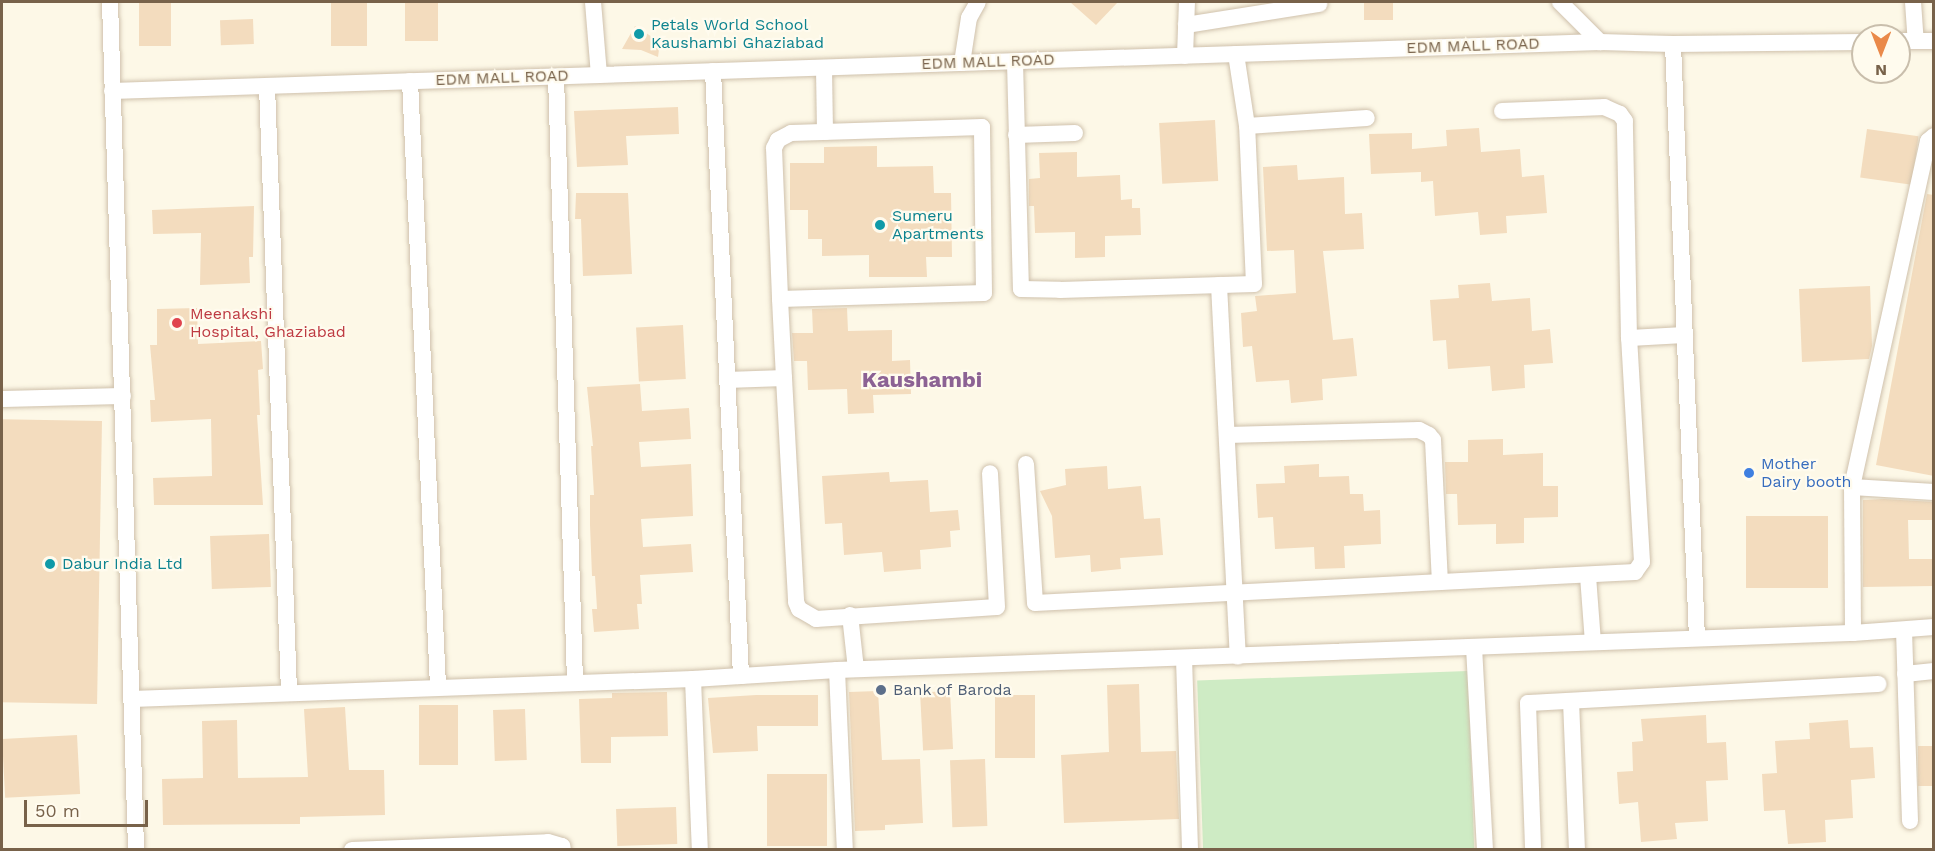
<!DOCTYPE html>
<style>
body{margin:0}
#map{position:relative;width:1935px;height:851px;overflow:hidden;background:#fdf8e7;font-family:"Work Sans",sans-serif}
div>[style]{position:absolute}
.green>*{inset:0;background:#ceebc4;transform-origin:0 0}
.building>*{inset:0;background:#f3dcbe;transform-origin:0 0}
.roads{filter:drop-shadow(0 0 2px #cfc1ac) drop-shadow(0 0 2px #cfc1ac)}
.minor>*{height:16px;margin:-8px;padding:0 8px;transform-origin:8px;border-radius:8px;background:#fff}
.dots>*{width:16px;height:16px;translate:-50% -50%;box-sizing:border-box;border:3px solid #fffbee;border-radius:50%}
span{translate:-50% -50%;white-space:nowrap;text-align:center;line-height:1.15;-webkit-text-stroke:4.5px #fffbee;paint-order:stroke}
.culture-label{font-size:16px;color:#0d838f}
.left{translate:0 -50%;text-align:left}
.street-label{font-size:16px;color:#78624a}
.health-label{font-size:16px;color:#be3a42}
.shop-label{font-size:16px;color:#366cbe}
.service-label{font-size:16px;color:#4e5e75}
.district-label{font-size:22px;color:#8c6294;font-weight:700}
.frame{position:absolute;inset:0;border:3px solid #78624a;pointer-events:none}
.north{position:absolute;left:1851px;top:24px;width:60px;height:60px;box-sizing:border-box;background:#fffbee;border:2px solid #c9beac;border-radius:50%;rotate:180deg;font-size:16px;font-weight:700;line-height:24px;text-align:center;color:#78624a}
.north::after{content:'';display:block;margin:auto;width:21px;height:27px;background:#ea8949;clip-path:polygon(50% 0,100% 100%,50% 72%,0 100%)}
.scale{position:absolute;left:24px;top:800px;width:124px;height:27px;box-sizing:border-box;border:3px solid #78624a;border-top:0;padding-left:8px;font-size:18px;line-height:21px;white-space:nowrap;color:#78624a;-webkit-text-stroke:4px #fffbee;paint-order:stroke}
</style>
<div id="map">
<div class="green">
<div style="left:1468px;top:671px;width:178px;height:271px;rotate:88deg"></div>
</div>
<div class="building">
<div style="left:139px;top:2px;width:32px;height:44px"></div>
<div style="left:331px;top:2px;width:36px;height:44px"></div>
<div style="left:405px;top:2px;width:33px;height:39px"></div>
<div style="clip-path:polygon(1070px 2px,1118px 2px,1096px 25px)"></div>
<div style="left:1364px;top:2px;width:29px;height:18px"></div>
<div style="left:253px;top:19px;width:25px;height:33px;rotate:88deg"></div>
<div style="clip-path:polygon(635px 26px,660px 42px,658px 57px,641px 50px,622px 49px)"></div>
<div style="clip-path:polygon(678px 107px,679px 134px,626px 136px,628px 165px,577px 167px,574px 111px)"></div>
<div style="left:1215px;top:120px;width:61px;height:56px;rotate:87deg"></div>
<div style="clip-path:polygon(1479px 128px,1481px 152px,1520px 149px,1522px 177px,1544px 175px,1547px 213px,1506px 216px,1507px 233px,1480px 235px,1478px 212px,1435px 216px,1433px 181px,1421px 182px,1421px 172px,1371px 174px,1369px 134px,1412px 133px,1412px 149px,1447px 146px,1446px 130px)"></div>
<div style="left:1867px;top:129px;width:52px;height:49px;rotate:8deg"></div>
<div style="clip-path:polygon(877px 146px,877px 167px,933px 166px,934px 193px,951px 193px,952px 257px,926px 257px,927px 277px,869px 277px,869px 255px,822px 256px,822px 239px,808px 239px,808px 210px,790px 210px,790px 163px,824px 163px,824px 147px)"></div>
<div style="clip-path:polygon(1077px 152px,1077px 177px,1120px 175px,1121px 200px,1132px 199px,1132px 208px,1140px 208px,1141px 235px,1105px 236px,1105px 257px,1075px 258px,1075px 232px,1035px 233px,1034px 206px,1029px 206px,1029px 179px,1040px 178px,1039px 153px)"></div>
<div style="clip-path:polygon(1297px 165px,1298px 180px,1344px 177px,1345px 214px,1362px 213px,1364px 249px,1323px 251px,1333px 340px,1353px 338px,1357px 376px,1322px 379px,1323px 400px,1291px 403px,1289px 380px,1256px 382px,1252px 346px,1243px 347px,1241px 313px,1257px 311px,1255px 296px,1296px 293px,1294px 250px,1267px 251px,1263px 167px)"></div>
<div style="clip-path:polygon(576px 193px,628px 193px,632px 274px,583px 276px,581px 219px,575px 219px)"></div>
<div style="clip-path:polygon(1927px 194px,1934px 195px,1934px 476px,1876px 465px)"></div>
<div style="clip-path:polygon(254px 206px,253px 257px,249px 257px,250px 283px,200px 285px,201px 233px,153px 234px,152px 210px)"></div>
<div style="clip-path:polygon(1490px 283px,1492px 301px,1530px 298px,1532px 331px,1550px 329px,1553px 363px,1524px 365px,1525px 388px,1492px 391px,1490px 366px,1448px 369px,1446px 340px,1433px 341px,1430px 300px,1459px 298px,1458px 285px)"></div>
<div style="clip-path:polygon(1870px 286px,1872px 346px,1869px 359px,1802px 362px,1799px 289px)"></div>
<div style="clip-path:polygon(197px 308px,198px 344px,261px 341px,263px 369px,258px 370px,260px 415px,257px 415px,263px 505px,154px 505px,153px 478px,212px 476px,211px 419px,151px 422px,150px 400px,155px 400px,150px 345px,157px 345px,157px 309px)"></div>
<div style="clip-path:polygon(847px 308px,848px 331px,892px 330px,892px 361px,910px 360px,911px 394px,873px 395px,874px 413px,848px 414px,847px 389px,808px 390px,807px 361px,794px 361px,792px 333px,813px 333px,812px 309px)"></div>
<div style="left:683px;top:325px;width:54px;height:47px;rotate:87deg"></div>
<div style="clip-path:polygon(640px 384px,642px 411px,689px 408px,691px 439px,639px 442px,641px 467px,691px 464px,693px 516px,641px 519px,643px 547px,691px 544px,693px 572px,640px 575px,642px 604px,637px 604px,639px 629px,594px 632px,592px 609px,597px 609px,595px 576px,592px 576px,590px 525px,590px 495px,594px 495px,591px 446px,593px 446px,587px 387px)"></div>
<div style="left:102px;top:421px;width:283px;height:100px;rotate:91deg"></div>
<div style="clip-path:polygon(1503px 439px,1503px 455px,1543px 453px,1543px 486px,1558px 486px,1558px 517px,1524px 518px,1524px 543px,1496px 544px,1496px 524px,1458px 525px,1457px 494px,1446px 494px,1445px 462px,1468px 462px,1468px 440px)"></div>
<div style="clip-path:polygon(1319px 464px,1319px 477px,1349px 476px,1350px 494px,1363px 494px,1364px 511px,1380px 510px,1381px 544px,1344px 546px,1345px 568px,1315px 569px,1314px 547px,1275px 549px,1273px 517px,1258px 518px,1256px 484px,1285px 483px,1284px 466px)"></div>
<div style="clip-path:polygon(1107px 466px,1108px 489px,1141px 486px,1144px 519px,1160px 518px,1163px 555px,1120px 558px,1121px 569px,1091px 572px,1090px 555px,1055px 558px,1052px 516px,1040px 491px,1066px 485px,1065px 469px)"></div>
<div style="clip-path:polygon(889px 472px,890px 482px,928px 480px,930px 512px,958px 510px,960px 530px,950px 531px,951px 547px,920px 550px,921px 569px,884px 572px,882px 552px,844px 555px,842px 523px,825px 524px,822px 476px)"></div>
<div style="clip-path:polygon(1884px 499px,1934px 502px,1934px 520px,1908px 520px,1909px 559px,1934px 559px,1934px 586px,1863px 587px,1863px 500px)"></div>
<div style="left:1746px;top:516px;width:82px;height:72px"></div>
<div style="left:269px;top:534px;width:53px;height:59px;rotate:88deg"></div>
<div style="clip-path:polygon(1139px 684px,1141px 752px,1176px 751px,1179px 819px,1064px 823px,1061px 755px,1109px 752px,1107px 685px)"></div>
<div style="clip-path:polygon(878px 691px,882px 760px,920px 759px,923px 823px,885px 825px,885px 830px,855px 831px,849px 692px)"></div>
<div style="left:950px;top:691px;width:58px;height:30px;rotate:87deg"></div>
<div style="clip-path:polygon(667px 692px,668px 736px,611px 737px,611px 763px,581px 763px,579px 699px,612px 698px,612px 693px)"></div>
<div style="clip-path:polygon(756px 695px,818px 695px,818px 726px,757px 726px,758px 751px,713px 753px,708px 698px)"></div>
<div style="left:995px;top:695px;width:40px;height:63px"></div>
<div style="left:419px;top:705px;width:39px;height:60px"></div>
<div style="clip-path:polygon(345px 707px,349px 770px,384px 770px,385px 815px,300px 817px,300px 824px,163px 825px,162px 779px,203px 778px,202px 721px,237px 720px,238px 778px,308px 777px,304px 709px)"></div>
<div style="left:525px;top:709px;width:51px;height:32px;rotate:88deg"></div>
<div style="clip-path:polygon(1706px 715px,1707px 743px,1726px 742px,1728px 780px,1706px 781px,1708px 821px,1675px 823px,1677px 839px,1641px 842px,1638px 802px,1619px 804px,1617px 772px,1633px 771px,1632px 742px,1643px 741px,1641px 719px)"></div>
<div style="clip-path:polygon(1848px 720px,1850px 748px,1873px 747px,1875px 778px,1851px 780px,1853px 818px,1825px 820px,1826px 842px,1788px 844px,1785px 810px,1764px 811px,1762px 774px,1777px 773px,1775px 741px,1810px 739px,1809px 723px)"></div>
<div style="left:77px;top:735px;width:59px;height:75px;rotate:87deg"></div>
<div style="left:1934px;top:746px;width:40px;height:16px;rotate:90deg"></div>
<div style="left:985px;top:759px;width:67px;height:35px;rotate:88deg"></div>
<div style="left:767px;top:774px;width:60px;height:72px"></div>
<div style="left:676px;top:807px;width:37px;height:60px;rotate:88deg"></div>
</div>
<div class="roads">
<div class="minor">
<div style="left:110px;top:2px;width:848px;rotate:88.24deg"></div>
<div style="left:593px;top:2px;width:73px;rotate:85.3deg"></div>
<div style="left:1560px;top:2px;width:57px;rotate:45deg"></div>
<div style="left:1913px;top:2px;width:39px;rotate:86deg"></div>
<div style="left:1186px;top:25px;width:135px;rotate:-9deg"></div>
<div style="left:1899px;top:41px;width:35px"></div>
<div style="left:1673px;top:44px;width:594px;rotate:87.69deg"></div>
<div style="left:1236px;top:54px;width:73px;rotate:81.3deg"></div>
<div style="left:1185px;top:56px;width:54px;rotate:-87.9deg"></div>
<div style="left:1015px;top:62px;width:227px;rotate:88.5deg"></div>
<div style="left:1021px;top:289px;width:39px;rotate:1deg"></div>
<div style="left:1060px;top:290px;width:194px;rotate:-1.8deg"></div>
<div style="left:1254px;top:284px;width:158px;rotate:-92.5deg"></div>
<div style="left:1247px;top:126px;width:120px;rotate:-3.8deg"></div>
<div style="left:962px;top:63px;width:46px;rotate:-81.2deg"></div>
<div style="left:969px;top:18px;width:18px;rotate:-61deg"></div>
<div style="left:824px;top:68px;width:64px;rotate:89.1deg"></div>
<div style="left:713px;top:71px;width:606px;rotate:87.35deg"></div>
<div style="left:556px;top:77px;width:605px;rotate:88.2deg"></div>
<div style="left:410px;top:81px;width:607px;rotate:87.35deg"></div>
<div style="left:267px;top:86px;width:607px;rotate:87.92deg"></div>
<div style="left:112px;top:91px;width:1489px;rotate:-1.89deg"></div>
<div style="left:1600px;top:42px;width:73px;rotate:1.6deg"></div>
<div style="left:1673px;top:44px;width:190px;rotate:-0.6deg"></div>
<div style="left:1016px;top:135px;width:59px;rotate:-1.9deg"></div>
<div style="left:1934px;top:136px;width:8px;rotate:140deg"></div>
<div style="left:1928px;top:141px;width:354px;rotate:102.4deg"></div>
<div style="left:1852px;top:487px;width:82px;rotate:3.5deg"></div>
<div style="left:1219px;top:285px;width:372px;rotate:87.1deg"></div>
<div style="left:780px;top:299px;width:204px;rotate:-1.7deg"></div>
<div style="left:984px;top:293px;width:166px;rotate:-90.7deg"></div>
<div style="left:982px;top:127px;width:191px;rotate:178.2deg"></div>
<div style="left:791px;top:133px;width:15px;rotate:152deg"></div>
<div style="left:778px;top:140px;width:9px;rotate:117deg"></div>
<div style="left:774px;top:148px;width:151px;rotate:87.7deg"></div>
<div style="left:780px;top:299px;width:79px;rotate:87.1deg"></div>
<div style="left:784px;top:378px;width:224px;rotate:86.9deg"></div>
<div style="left:796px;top:602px;width:8px;rotate:67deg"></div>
<div style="left:799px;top:609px;width:20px;rotate:30deg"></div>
<div style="left:816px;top:619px;width:181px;rotate:-3.8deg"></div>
<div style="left:997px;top:607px;width:134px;rotate:-93deg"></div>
<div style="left:1629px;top:338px;width:56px;rotate:-3.1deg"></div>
<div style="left:727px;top:380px;width:57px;rotate:-2deg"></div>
<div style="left:2px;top:399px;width:121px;rotate:-1.4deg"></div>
<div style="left:1227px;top:435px;width:192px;rotate:-1.5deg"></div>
<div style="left:1419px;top:430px;width:11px;rotate:27deg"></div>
<div style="left:1429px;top:435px;width:6px;rotate:51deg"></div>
<div style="left:1433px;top:440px;width:142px;rotate:87.2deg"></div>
<div style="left:1026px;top:464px;width:139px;rotate:86.3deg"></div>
<div style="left:1035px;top:603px;width:601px;rotate:-2.96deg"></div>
<div style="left:1635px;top:572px;width:12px;rotate:-55deg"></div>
<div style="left:1642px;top:562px;width:224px;rotate:-93.3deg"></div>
<div style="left:1629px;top:338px;width:217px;rotate:-91.1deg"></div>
<div style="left:1625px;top:121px;width:9px;rotate:-126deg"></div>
<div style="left:1620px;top:114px;width:17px;rotate:-156deg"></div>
<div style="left:1604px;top:107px;width:102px;rotate:177.8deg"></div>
<div style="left:1852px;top:487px;width:146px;rotate:89.6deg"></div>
<div style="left:1588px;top:576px;width:66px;rotate:85.7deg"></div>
<div style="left:850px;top:615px;width:54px;rotate:83.7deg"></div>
<div style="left:1904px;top:630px;width:191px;rotate:88.2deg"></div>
<div style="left:1474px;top:647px;width:203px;rotate:86.9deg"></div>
<div style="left:1184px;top:658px;width:192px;rotate:88.2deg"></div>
<div style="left:837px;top:670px;width:180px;rotate:87.5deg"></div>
<div style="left:1905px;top:674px;width:29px;rotate:-6deg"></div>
<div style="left:693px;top:679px;width:171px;rotate:87.7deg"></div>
<div style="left:132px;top:699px;width:561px;rotate:-2.04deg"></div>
<div style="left:693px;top:679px;width:144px;rotate:-3.6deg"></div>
<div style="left:837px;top:670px;width:1017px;rotate:-2.09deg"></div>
<div style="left:1853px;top:633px;width:81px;rotate:-4.2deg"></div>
<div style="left:1571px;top:701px;width:149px;rotate:87.7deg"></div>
<div style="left:1533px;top:847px;width:144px;rotate:-92deg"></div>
<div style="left:1528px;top:703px;width:351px;rotate:-3.1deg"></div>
<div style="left:352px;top:850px;width:196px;rotate:-2.3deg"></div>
<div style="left:548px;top:842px;width:15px;rotate:16deg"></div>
<div style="left:562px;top:846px;width:4px;rotate:76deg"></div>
</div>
</div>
<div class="dots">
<div style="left:639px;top:34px;background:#0f9aa8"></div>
<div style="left:880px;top:225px;background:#0f9aa8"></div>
<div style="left:177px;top:323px;background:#e0444e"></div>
<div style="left:1749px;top:473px;background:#3f7fe0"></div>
<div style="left:50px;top:564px;background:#0f9aa8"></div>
<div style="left:881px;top:690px;background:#5c6f8a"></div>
</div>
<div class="culture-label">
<span class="left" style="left:651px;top:34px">Petals World School<br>Kaushambi Ghaziabad</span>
<span class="left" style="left:892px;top:225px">Sumeru<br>Apartments</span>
<span class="left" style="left:62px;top:564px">Dabur India Ltd</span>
</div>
<div class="street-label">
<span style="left:1473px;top:46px;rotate:-2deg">EDM MALL ROAD</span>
<span style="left:988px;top:62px;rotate:-2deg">EDM MALL ROAD</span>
<span style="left:502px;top:78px;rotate:-2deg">EDM MALL ROAD</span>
</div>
<div class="health-label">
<span class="left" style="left:190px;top:323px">Meenakshi<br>Hospital, Ghaziabad</span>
</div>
<div class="shop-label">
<span class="left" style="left:1761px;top:473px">Mother<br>Dairy booth</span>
</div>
<div class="service-label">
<span class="left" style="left:893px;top:690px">Bank of Baroda</span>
</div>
<div class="district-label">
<span style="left:922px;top:380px">Kaushambi</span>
</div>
<div class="frame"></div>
<div class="north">N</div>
<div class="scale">50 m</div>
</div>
